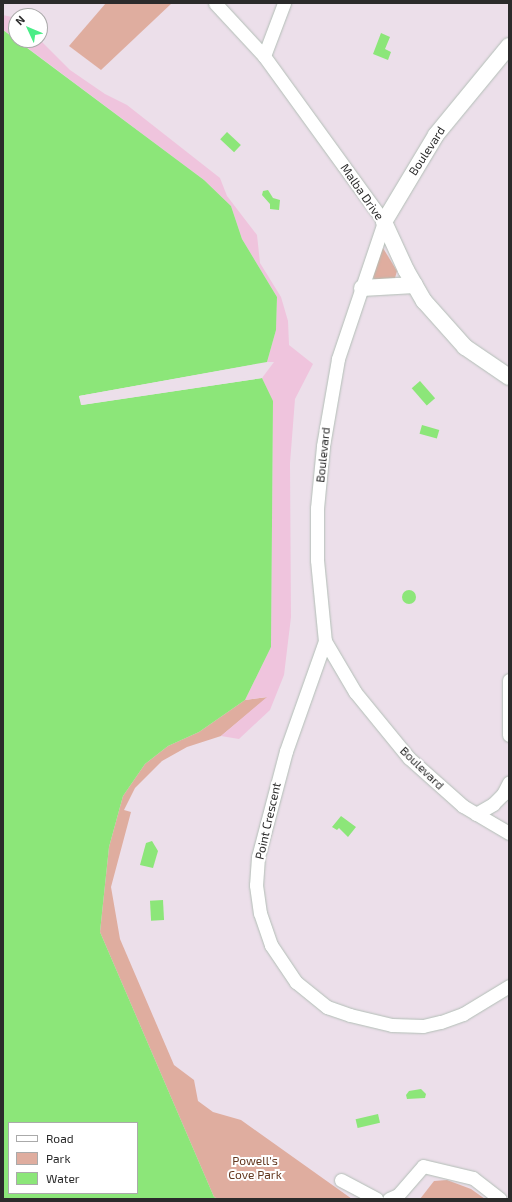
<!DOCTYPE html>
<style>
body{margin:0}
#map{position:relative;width:512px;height:1202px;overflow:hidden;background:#ecdfea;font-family:"Exo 2",sans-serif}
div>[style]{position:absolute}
.green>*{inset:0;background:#dfad9f}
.sand>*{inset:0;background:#efc4dd}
.water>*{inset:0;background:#8ce679;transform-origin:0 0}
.round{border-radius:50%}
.pier>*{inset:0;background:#ecdfea}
.roads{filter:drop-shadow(0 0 1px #b2beb6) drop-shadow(0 0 1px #b2beb6)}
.minor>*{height:13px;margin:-6.5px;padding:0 6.5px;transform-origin:6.5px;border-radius:6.5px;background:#fff}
.tertiary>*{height:16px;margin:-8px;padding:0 8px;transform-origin:8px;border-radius:8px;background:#fff}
span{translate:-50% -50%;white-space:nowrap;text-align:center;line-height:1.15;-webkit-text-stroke:4px #fff;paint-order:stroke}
.street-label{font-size:12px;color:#2b2b2b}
.park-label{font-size:12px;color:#643820}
.frame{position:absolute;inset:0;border:4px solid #2b2b2b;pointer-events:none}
.legend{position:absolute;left:8px;top:1122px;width:130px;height:72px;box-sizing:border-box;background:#fff;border:1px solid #aaa;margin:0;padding:5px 7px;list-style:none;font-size:12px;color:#2b2b2b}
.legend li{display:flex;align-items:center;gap:8px;height:20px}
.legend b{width:20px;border:1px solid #aaa}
.north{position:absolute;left:8px;top:8px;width:40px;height:40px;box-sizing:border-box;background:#fff;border:1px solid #aaa;border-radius:50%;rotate:314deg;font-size:11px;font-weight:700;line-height:16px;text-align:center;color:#2b2b2b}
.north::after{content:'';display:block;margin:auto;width:14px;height:18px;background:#4aed87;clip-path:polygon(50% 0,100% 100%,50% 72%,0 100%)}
</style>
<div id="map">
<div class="green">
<div style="clip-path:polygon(106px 3px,172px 3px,101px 70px,69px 46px)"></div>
<div style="clip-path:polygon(383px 248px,397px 271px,395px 278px,375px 281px,372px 275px)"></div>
<div style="clip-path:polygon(268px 697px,221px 736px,187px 747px,162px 761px,135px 788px,124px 810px,131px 812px,111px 887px,120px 939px,174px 1065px,194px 1080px,198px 1101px,213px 1112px,241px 1120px,352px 1199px,218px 1199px,214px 1197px,100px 932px,109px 847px,123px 796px,145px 764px,168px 746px,199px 732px,245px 700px)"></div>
<div style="clip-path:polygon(447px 1180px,471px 1189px,485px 1199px,420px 1199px,434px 1181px)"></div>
</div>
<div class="sand">
<div style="clip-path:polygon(3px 15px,16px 18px,16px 39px,3px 30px)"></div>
<div style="clip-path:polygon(17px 40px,40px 40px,70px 70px,105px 94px,127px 105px,220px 178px,227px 196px,257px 235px,260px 263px,281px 297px,288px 321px,289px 345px,313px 364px,295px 399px,290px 463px,291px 617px,284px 675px,270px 710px,239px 739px,221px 736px,267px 697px,245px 700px,271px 647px,273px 402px,262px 378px,274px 362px,267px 362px,276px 330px,277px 297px,242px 239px,231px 206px,204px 180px)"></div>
</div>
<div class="water">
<div style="clip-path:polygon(evenodd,3px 30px,204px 180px,231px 206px,242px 239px,277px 297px,276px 330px,267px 362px,79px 396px,82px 405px,262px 378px,273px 401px,271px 647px,245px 700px,199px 732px,168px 746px,145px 764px,123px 796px,109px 847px,100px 932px,214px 1197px,218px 1199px,3px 1199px,3px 30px,9px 1123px,137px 1123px,137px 1193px,9px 1193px,9px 1123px)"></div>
<div style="clip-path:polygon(381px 33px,390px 37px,385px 49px,391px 52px,388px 60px,373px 54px)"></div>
<div style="left:227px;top:132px;width:19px;height:10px;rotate:43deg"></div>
<div style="clip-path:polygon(268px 190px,273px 198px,280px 200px,279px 210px,270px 209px,270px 204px,262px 195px,263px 191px)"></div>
<div style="left:420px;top:381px;width:23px;height:11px;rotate:49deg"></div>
<div style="left:422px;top:425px;width:18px;height:9px;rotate:16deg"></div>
<div class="round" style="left:402px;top:590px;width:14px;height:14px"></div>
<div style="clip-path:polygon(341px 816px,356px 827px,348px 837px,339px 828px,337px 830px,332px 827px)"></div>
<div style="clip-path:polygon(152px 841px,158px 851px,153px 868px,140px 865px,146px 843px)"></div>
<div style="left:163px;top:900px;width:20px;height:13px;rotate:87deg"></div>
<div style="clip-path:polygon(421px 1089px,426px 1094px,425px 1098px,407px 1099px,406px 1095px,409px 1091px)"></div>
<div style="left:378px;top:1114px;width:9px;height:23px;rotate:77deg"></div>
</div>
<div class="pier">
<div style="clip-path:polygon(269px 362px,81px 397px,83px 403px,263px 376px,262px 378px,81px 405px,79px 396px)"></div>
</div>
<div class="roads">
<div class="minor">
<div style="left:215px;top:3px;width:72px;rotate:47.2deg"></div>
<div style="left:264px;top:56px;width:205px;rotate:54.1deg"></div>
<div style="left:384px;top:222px;width:145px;rotate:108.6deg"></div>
<div style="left:338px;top:359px;width:88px;rotate:99.8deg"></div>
<div style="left:323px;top:446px;width:62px;rotate:95.5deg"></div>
<div style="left:317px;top:508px;width:52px;rotate:90deg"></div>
<div style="left:317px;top:560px;width:81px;rotate:84.4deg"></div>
<div style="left:325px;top:641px;width:59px;rotate:59.5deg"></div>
<div style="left:355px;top:692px;width:85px;rotate:50.7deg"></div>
<div style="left:409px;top:758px;width:72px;rotate:41.6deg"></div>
<div style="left:463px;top:806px;width:53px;rotate:30.4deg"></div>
<div style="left:264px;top:56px;width:57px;rotate:-69.3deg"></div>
<div style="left:325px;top:641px;width:117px;rotate:109.5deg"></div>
<div style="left:286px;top:751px;width:110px;rotate:104.8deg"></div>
<div style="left:258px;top:857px;width:28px;rotate:94deg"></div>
<div style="left:256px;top:885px;width:28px;rotate:82deg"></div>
<div style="left:260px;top:913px;width:34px;rotate:71deg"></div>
<div style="left:271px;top:945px;width:45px;rotate:56deg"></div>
<div style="left:296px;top:982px;width:40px;rotate:39deg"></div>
<div style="left:327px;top:1007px;width:24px;rotate:19deg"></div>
<div style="left:350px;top:1015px;width:43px;rotate:13.4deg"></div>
<div style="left:392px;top:1025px;width:31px;rotate:2deg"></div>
<div style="left:423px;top:1026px;width:18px;rotate:-13deg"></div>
<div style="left:441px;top:1022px;width:23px;rotate:-20deg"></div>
<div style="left:463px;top:1014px;width:54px;rotate:-31.3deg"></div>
<div style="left:509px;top:680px;width:55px;rotate:90deg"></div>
<div style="left:476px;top:814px;width:20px;rotate:-30deg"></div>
<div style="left:493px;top:804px;width:14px;rotate:-45deg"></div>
<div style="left:503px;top:794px;width:13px;rotate:-63deg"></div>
<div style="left:341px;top:1180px;width:40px;rotate:28deg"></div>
<div style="left:389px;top:1199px;width:10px;rotate:-24deg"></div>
<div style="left:398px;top:1195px;width:38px;rotate:-49deg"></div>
<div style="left:423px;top:1166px;width:51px;rotate:13.5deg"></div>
<div style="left:473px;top:1178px;width:34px;rotate:38deg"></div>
</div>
<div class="tertiary">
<div style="left:509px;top:46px;width:115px;rotate:129.4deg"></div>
<div style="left:436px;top:135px;width:101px;rotate:120.9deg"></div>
<div style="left:384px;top:222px;width:53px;rotate:65.4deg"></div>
<div style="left:406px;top:270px;width:36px;rotate:60deg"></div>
<div style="left:424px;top:301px;width:62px;rotate:48.3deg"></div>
<div style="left:465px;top:347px;width:53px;rotate:34.3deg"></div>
<div style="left:362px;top:288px;width:53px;rotate:-3.2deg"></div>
</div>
</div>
<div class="street-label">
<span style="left:427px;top:151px;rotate:-57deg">Boulevard</span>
<span style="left:362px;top:192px;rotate:55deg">Malba Drive</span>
<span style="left:323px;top:455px;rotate:-84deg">Boulevard</span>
<span style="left:422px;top:768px;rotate:44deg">Boulevard</span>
<span style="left:268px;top:821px;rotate:-77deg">Point Crescent</span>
</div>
<div class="park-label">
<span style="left:255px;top:1168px">Powell's<br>Cove Park</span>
</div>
<div class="frame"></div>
<ul class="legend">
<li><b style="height:5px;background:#fff"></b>Road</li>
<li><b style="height:11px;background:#dfad9f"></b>Park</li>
<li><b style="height:11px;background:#8ce679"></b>Water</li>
</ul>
<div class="north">N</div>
</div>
